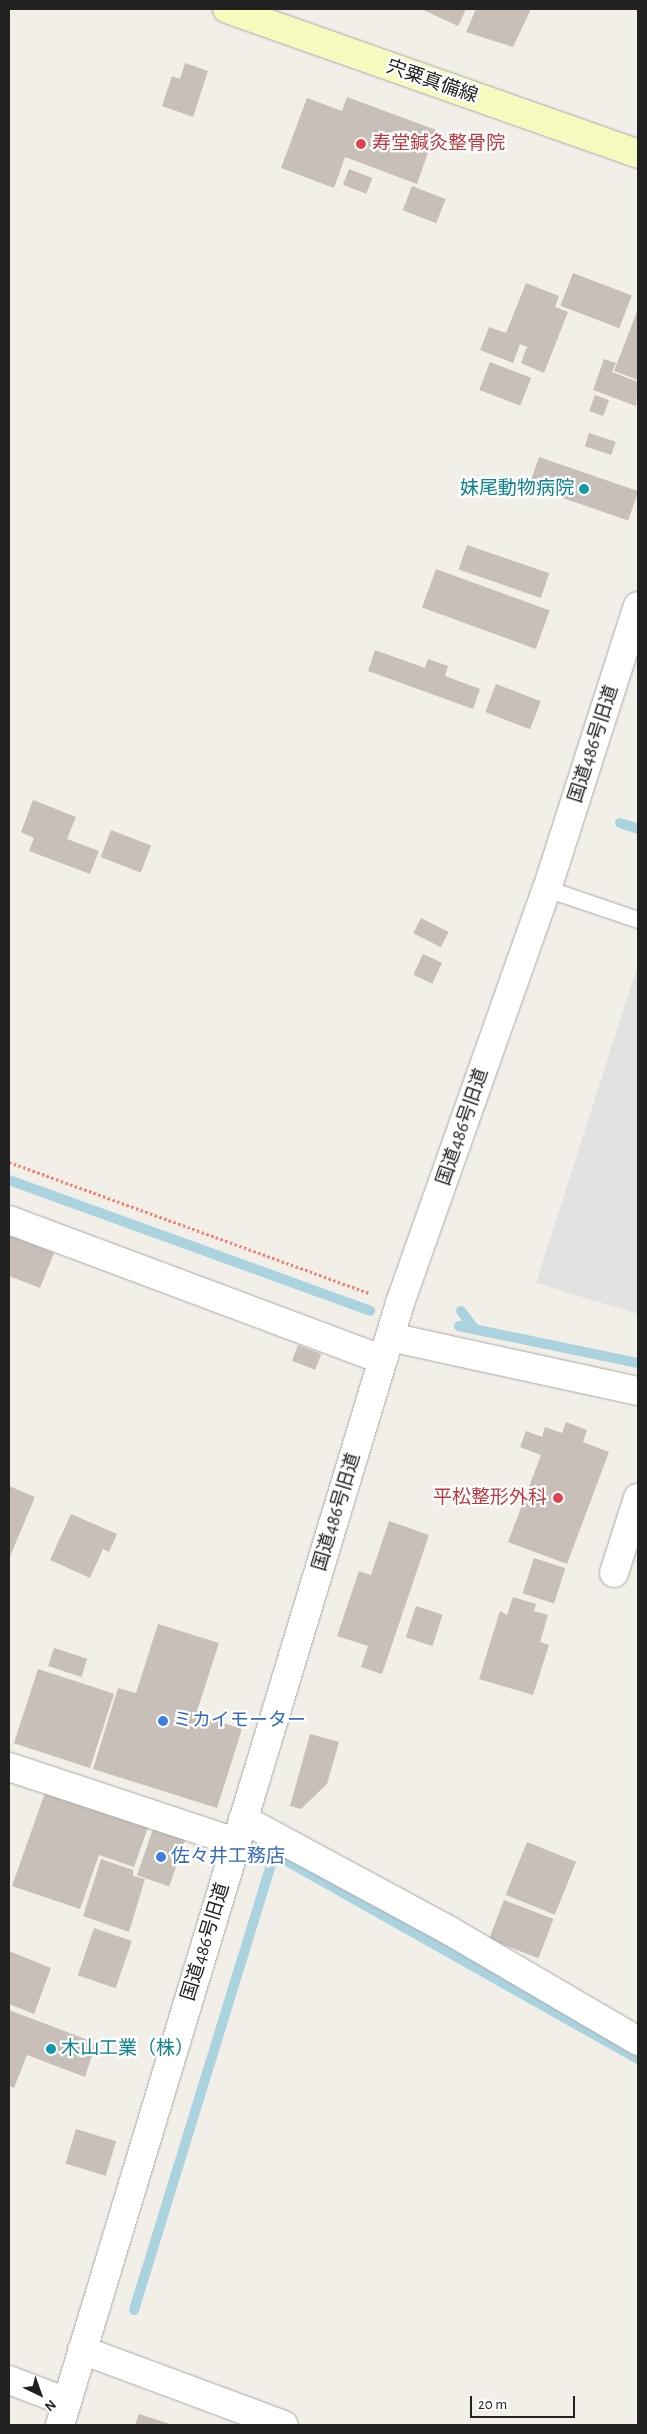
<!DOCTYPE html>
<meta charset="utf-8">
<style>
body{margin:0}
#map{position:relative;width:647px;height:2434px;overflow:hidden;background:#f2efe9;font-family:"Alegreya Sans","Noto Sans JP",sans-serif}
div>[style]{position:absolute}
.parking>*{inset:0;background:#e2e2e2}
.stream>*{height:10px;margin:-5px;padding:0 5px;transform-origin:5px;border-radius:5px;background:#aad3df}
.building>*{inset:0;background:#c7bfb8;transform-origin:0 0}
.path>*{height:3px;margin-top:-1.5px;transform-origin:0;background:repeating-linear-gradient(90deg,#fa8072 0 2.5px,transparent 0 5px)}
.roads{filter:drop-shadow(0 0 1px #a9a9a9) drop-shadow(0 0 1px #a9a9a9)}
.service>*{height:16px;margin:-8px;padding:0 8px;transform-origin:8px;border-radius:8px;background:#fff}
.minor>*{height:28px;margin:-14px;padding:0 14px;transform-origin:14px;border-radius:14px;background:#fff}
.tertiary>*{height:28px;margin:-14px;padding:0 14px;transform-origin:14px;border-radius:14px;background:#fff}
.secondary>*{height:28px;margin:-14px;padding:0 14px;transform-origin:14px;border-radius:14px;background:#f7fabf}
.dots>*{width:14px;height:14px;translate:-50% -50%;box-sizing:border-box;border:2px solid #fff;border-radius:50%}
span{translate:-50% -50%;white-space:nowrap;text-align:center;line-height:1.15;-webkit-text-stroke:4.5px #fff;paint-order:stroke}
.street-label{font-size:19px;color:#222}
.health-label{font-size:19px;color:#be3a42}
.left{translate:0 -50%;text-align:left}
.right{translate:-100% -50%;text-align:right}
.culture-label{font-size:19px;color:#0d838f}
.shop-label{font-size:19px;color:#366cbe}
.frame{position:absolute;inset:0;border:10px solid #222;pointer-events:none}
.north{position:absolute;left:15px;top:2369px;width:50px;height:50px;-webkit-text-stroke:4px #fff;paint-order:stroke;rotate:138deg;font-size:14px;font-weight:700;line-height:20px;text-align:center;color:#222}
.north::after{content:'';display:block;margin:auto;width:18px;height:22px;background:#222;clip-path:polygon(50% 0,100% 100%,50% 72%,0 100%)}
.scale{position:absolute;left:470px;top:2396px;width:105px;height:22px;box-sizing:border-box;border:2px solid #222;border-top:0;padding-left:6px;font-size:15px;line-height:18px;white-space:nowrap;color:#222;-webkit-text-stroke:4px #fff;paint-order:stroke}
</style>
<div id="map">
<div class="parking">
<div style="clip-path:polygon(638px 964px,638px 1314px,536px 1283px)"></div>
</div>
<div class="stream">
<div style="left:620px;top:823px;width:19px;rotate:18deg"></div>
<div style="left:9px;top:1180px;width:384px;rotate:19.9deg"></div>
<div style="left:461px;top:1311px;width:21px;rotate:53deg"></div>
<div style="left:459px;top:1326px;width:183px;rotate:11.7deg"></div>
<div style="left:265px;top:1849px;width:10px;rotate:29deg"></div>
<div style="left:134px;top:2310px;width:477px;rotate:-72.9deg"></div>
<div style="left:274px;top:1854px;width:418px;rotate:29.4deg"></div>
</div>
<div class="building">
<div style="clip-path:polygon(421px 9px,466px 9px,458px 26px)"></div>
<div style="clip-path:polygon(476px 9px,531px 9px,513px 47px,466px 32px)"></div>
<div style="clip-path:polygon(185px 63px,208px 71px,193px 117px,162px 106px,172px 76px,180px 79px)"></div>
<div style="clip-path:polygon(347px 97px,436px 130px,417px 184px,345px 157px,334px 188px,281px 168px,307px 98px,342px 111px)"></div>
<div style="left:349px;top:169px;width:25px;height:17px;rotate:21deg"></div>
<div style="left:412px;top:186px;width:36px;height:26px;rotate:21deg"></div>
<div style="left:573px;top:273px;width:63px;height:35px;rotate:21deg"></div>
<div style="clip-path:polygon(526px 283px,559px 296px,555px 307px,568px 312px,544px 373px,521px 363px,527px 347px,520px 344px,513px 363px,480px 350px,489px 327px,506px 333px)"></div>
<div style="clip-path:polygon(638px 309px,638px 380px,614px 371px)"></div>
<div style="clip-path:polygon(604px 359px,616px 363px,612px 372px,638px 382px,636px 406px,593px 390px)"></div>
<div style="left:490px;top:362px;width:44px;height:30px;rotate:21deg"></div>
<div style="left:595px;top:395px;width:15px;height:17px;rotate:20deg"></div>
<div style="left:589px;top:433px;width:28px;height:14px;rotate:18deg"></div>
<div style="left:539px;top:457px;width:105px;height:31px;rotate:19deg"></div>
<div style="left:467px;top:545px;width:87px;height:26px;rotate:19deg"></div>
<div style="left:436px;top:569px;width:121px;height:41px;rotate:20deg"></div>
<div style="clip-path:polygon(375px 650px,425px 668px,428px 659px,448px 666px,445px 676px,480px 689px,473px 709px,368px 671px)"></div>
<div style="left:496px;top:684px;width:48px;height:30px;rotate:21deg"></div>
<div style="clip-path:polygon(33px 800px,76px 817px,67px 839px,99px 851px,90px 874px,29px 851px,34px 838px,21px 832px)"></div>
<div style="left:111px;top:830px;width:43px;height:29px;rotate:21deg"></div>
<div style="left:421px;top:918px;width:31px;height:17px;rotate:27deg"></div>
<div style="left:423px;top:954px;width:21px;height:23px;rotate:25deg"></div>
<div style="clip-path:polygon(9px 1235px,54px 1253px,40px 1288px,9px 1276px)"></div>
<div style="left:298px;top:1345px;width:25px;height:17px;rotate:21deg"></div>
<div style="clip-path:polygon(566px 1422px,587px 1430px,583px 1442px,609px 1452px,567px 1564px,508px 1542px,541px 1455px,520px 1447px,526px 1431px,542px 1437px,545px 1427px,562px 1433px)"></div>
<div style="clip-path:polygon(9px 1486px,35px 1497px,9px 1559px)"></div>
<div style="clip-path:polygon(71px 1514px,117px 1534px,109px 1552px,103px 1549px,90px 1578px,50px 1560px)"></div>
<div style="clip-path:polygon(389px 1521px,429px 1535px,382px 1674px,361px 1667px,368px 1646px,337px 1636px,359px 1571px,371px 1575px)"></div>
<div style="left:534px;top:1558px;width:33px;height:37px;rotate:18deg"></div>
<div style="clip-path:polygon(513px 1597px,536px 1604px,534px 1611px,548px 1615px,540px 1642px,549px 1645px,533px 1695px,479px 1679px,500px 1611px,507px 1615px)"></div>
<div style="left:416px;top:1606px;width:28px;height:33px;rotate:18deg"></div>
<div style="clip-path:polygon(158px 1624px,219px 1643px,196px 1714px,242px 1729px,217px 1808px,93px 1769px,118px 1688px,136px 1693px)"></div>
<div style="left:54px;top:1648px;width:35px;height:19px;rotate:18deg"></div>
<div style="left:38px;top:1669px;width:80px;height:78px;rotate:18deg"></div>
<div style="clip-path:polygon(310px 1734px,339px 1742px,327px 1784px,301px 1809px,290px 1806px)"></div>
<div style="clip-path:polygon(47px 1787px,150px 1822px,134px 1867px,99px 1855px,80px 1909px,12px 1886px)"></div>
<div style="left:153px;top:1829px;width:34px;height:49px;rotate:19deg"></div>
<div style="left:527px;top:1842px;width:53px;height:57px;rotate:22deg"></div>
<div style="clip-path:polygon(101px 1859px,133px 1870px,133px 1876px,145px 1879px,129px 1932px,83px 1916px)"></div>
<div style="left:504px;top:1900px;width:53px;height:42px;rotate:21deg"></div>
<div style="left:94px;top:1928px;width:40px;height:50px;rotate:19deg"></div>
<div style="clip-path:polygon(9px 1951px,51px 1968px,34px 2014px,9px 2004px)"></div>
<div style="clip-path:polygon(9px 2010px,96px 2043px,85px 2077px,27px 2055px,14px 2088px,9px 2086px)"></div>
<div style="left:76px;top:2129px;width:42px;height:36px;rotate:17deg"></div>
<div style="clip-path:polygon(139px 2414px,173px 2425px,135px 2425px)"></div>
</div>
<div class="path">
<div style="left:9px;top:1162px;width:383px;rotate:20deg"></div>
</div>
<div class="roads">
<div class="service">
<div style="left:547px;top:889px;width:96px;rotate:18.8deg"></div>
</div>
<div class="minor">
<div style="left:9px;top:1220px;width:399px;rotate:20.5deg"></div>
<div style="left:614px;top:1573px;width:79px;rotate:-72.3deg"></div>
<div style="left:9px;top:1767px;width:239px;rotate:18.3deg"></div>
<div style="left:243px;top:1819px;width:235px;rotate:28.4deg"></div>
<div style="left:450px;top:1931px;width:218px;rotate:30.3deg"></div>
<div style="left:82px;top:2350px;width:215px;rotate:20.4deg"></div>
<div style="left:9px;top:2380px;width:62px;rotate:20.8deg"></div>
</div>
<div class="tertiary">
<div style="left:390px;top:1337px;width:254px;rotate:12.3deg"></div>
<div style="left:60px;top:2425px;width:1172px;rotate:-73.14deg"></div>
<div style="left:400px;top:1303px;width:439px;rotate:-70.5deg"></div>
<div style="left:547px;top:889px;width:297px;rotate:-72.2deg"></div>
</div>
<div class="secondary">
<div style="left:227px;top:9px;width:436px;rotate:19.4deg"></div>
</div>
</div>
<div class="dots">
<div style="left:361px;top:144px;background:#e0444e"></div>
<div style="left:584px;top:489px;background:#0f9aa8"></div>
<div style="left:558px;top:1498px;background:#e0444e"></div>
<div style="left:163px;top:1721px;background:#3f7fe0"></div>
<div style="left:161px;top:1857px;background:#3f7fe0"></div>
<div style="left:51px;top:2049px;background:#0f9aa8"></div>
</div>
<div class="street-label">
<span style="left:432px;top:82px;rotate:19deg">宍粟真備線</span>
<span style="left:594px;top:744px;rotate:-72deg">国道486号旧道</span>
<span style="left:463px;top:1127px;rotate:-71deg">国道486号旧道</span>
<span style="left:337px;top:1512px;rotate:-73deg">国道486号旧道</span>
<span style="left:206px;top:1942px;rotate:-73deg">国道486号旧道</span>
</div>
<div class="health-label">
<span class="left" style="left:372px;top:144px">寿堂鍼灸整骨院</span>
<span class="right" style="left:547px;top:1498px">平松整形外科</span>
</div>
<div class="culture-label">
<span class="right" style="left:574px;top:489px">妹尾動物病院</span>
<span class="left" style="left:61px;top:2049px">木山工業（株）</span>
</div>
<div class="shop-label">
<span class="left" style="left:173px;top:1721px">ミカイモーター</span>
<span class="left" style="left:171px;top:1857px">佐々井工務店</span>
</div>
<div class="frame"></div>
<div class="north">N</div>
<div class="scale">20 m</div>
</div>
